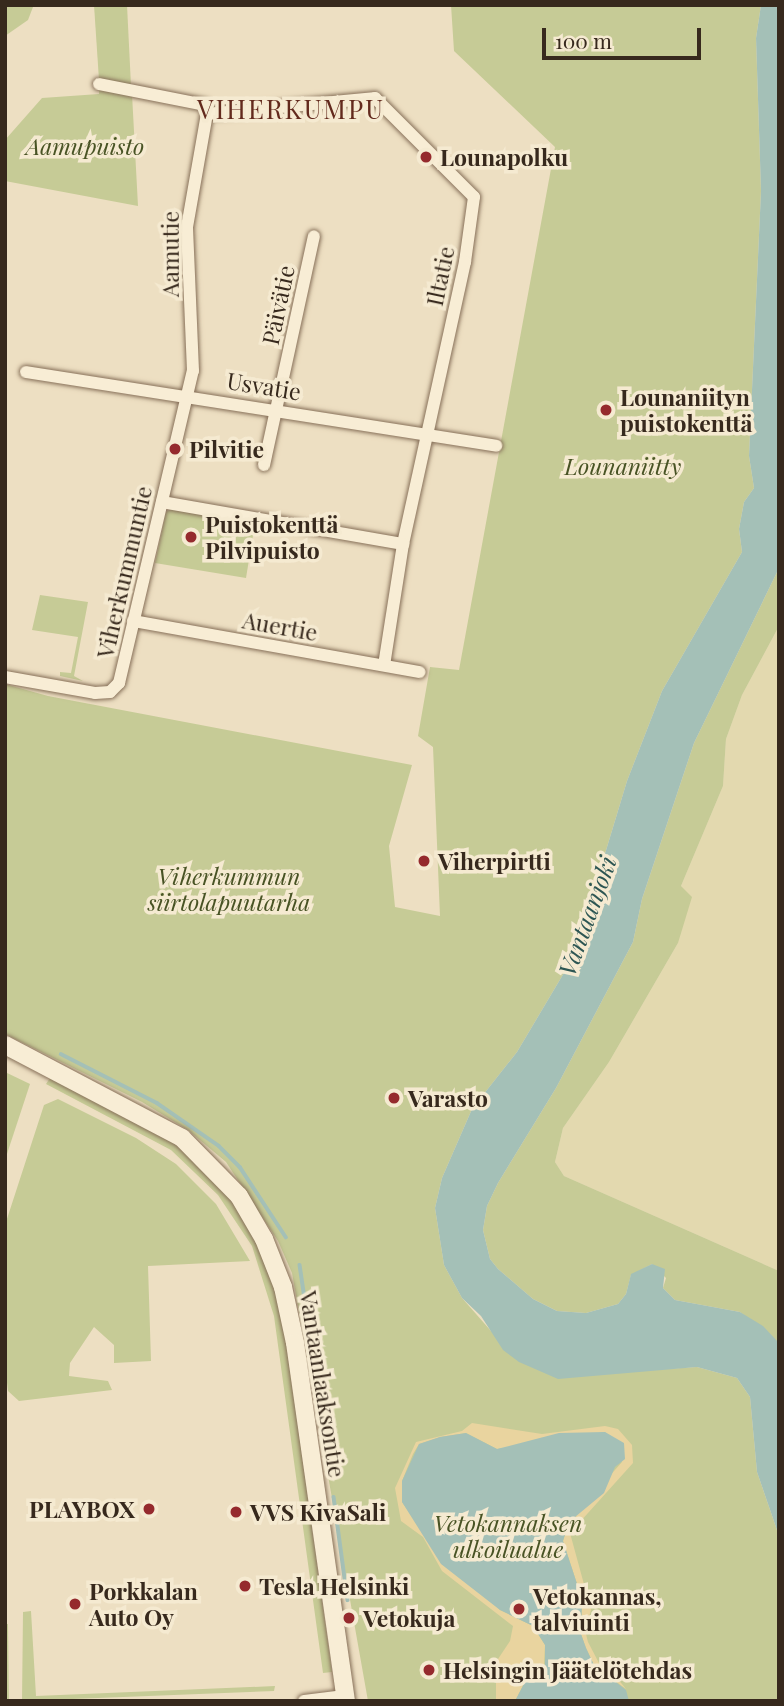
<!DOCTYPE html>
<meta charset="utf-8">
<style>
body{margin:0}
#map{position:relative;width:784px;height:1706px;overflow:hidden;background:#eddfc2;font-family:"Playfair Display",serif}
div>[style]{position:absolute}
.farmland>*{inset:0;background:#e3d9af}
.green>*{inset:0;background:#c6cb96}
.sand>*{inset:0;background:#e9d49f}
.water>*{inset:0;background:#a4c0b7}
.stream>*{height:3.5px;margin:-1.75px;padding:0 1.75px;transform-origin:1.75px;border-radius:1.75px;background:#a4c0b7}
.roads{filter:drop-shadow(0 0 2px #877059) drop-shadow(0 0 2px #877059)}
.minor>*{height:12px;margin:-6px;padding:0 6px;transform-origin:6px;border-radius:6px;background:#f8edd5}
.secondary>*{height:18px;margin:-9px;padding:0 9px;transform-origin:9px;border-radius:9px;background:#f8edd5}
.dots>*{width:19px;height:19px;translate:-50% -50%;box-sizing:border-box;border:4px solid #f5ead1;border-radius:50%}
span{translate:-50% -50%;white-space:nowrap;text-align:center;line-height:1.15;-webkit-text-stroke:7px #f5ead1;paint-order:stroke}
.park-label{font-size:23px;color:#485324;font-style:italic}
.poi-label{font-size:23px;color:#37291d;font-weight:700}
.left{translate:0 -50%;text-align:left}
.right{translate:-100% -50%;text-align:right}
.street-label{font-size:23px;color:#37291d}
.water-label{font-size:24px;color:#2d5653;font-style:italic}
.quarter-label{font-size:26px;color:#632a1d;letter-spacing:2px}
.frame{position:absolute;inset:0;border:7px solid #37291d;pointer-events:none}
.scale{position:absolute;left:542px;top:28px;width:159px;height:32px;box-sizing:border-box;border:4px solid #37291d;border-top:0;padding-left:9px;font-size:21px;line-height:24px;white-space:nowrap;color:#37291d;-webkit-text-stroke:5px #f5ead1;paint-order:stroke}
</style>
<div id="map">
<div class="farmland">
<div style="clip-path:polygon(779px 626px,779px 1271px,564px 1176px,555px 1162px,563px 1128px,609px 1062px,678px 943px,685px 892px,681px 886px,723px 786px,726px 739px,742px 695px)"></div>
</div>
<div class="green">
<div style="clip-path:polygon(5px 5px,33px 7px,28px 20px,5px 36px)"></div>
<div style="clip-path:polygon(94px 5px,127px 5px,131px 86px,99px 80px)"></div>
<div style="clip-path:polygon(451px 5px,761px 5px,756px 38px,761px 191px,749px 456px,754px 488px,744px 502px,739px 529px,742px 552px,662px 691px,627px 781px,574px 956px,517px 1052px,472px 1109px,442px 1178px,435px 1208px,444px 1265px,462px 1298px,491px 1331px,635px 1371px,697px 1367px,737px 1378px,750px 1397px,757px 1472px,779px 1536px,779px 1701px,368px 1701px,292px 1273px,278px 1241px,226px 1162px,188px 1130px,142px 1102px,5px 1034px,5px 684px,48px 696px,412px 765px,389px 846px,395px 907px,440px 916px,433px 747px,418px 736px,430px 667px,459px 670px,555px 147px,454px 51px)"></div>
<div style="clip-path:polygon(99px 87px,132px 94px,138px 206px,5px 181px,5px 140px,42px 98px,99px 94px)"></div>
<div style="clip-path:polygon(173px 508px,255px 523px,246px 578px,155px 563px,166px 512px)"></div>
<div style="clip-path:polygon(779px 568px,779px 626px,742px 695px,726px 739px,723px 786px,681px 886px,692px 897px,678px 943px,609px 1062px,563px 1128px,555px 1162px,564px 1176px,779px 1271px,779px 1343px,740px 1312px,675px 1300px,663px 1288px,666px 1278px,652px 1264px,631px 1275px,626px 1294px,618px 1304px,586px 1313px,557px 1311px,533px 1299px,498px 1269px,490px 1259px,483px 1230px,487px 1206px,498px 1183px,556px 1088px,633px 942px,642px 899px,694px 743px)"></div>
<div style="clip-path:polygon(40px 595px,88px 602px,74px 676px,83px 681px,60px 676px,60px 672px,71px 673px,78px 637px,32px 630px)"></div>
<div style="clip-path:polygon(5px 1072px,30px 1084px,5px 1160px)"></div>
<div style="clip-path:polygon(50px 1078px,159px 1133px,185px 1151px,226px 1192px,261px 1248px,281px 1304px,332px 1672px,323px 1673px,274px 1316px,252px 1246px,218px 1195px,171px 1150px,46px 1084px)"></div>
<div style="clip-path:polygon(58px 1099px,136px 1138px,176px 1164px,216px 1204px,250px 1261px,148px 1266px,151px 1361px,114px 1363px,114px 1345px,94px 1327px,70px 1363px,69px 1376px,108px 1381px,112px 1390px,19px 1401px,8px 1391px,5px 1366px,5px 1225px,44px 1105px)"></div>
<div style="clip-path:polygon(31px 1611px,36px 1696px,275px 1686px,274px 1691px,22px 1701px,23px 1612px)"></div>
<div style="clip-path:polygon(5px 1624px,8px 1624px,9px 1701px,5px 1701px)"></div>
</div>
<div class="sand">
<div style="clip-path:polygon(472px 1423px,542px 1434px,605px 1426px,618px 1429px,632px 1445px,633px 1463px,570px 1533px,591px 1610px,585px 1630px,588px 1642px,600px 1665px,613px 1673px,626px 1689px,633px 1701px,626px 1689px,594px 1665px,586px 1648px,581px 1634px,582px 1599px,563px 1541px,569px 1522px,622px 1462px,605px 1432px,497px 1449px,466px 1433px,440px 1437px,419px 1444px,413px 1454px,402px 1481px,402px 1502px,425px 1535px,500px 1610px,533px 1626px,545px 1645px,544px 1665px,528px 1676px,515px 1701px,496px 1701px,496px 1662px,510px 1641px,513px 1626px,442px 1571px,423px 1537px,401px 1521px,395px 1488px,416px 1442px,462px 1431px)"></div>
</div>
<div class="water">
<div style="clip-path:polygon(761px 5px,779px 5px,779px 568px,694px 743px,642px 899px,633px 942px,556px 1088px,498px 1183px,487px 1206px,483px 1230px,490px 1259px,498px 1269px,533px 1299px,557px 1311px,586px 1313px,618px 1304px,626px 1294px,631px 1274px,652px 1264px,665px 1269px,663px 1288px,675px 1300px,740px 1312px,763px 1326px,779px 1343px,779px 1536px,757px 1472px,750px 1397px,737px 1378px,697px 1367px,558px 1379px,519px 1362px,503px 1350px,481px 1316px,462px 1298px,444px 1265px,435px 1208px,442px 1178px,472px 1109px,517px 1052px,574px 956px,627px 781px,662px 691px,742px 552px,739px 529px,744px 502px,754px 488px,749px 456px,761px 191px,756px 38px)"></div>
<div style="clip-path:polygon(605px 1432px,624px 1443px,625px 1459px,615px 1467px,604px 1493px,569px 1522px,563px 1541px,582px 1599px,581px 1634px,586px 1648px,594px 1665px,626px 1690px,629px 1701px,515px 1701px,528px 1676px,545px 1665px,545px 1645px,533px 1626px,500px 1610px,441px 1564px,402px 1502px,402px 1481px,419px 1444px,440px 1437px,466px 1433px,497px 1449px,559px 1433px)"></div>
</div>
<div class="stream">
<div style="left:61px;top:1054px;width:108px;rotate:27deg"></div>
<div style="left:157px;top:1103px;width:75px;rotate:34.7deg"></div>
<div style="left:219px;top:1146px;width:30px;rotate:45deg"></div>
<div style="left:240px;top:1167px;width:84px;rotate:56.7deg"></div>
<div style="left:300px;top:1265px;width:205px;rotate:81.6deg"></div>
<div style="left:334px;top:1497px;width:104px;rotate:82.3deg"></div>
</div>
<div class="roads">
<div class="minor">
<div style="left:207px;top:114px;width:169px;rotate:-5.4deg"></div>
<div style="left:375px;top:98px;width:140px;rotate:45deg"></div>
<div style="left:474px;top:197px;width:66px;rotate:97.9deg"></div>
<div style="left:465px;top:262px;width:289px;rotate:102.4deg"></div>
<div style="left:403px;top:544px;width:122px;rotate:98.9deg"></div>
<div style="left:26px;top:372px;width:476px;rotate:8.9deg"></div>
<div style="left:264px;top:465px;width:234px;rotate:-77.7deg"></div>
<div style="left:162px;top:502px;width:245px;rotate:9.9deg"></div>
<div style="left:133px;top:621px;width:291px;rotate:10.1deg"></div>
<div style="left:5px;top:677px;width:91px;rotate:10.1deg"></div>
<div style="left:95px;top:693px;width:15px;rotate:-4deg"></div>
<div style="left:110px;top:692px;width:13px;rotate:-45deg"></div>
<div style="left:119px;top:683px;width:321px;rotate:-76.7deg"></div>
<div style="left:193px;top:371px;width:144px;rotate:-92.4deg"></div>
<div style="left:187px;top:227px;width:115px;rotate:-80deg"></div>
<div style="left:207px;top:114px;width:9px;rotate:-103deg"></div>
<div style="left:205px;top:105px;width:108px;rotate:-168.8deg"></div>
<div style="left:304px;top:1701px;width:41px;rotate:-7deg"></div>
</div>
<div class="secondary">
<div style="left:5px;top:1045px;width:200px;rotate:27.7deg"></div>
<div style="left:182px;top:1138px;width:81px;rotate:45.5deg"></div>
<div style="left:239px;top:1196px;width:50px;rotate:59.8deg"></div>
<div style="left:264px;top:1239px;width:52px;rotate:68.4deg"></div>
<div style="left:283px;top:1287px;width:57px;rotate:77.9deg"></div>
<div style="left:295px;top:1343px;width:362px;rotate:81.9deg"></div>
</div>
</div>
<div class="dots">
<div style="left:426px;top:157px;background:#952a2d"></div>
<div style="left:606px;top:410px;background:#952a2d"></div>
<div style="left:175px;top:449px;background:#952a2d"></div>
<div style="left:191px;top:537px;background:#952a2d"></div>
<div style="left:424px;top:861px;background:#952a2d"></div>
<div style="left:394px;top:1098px;background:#952a2d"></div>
<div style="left:149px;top:1509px;background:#952a2d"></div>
<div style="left:236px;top:1512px;background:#952a2d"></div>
<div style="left:245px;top:1586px;background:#952a2d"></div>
<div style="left:75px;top:1604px;background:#952a2d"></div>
<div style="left:519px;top:1609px;background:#952a2d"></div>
<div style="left:349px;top:1618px;background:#952a2d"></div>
<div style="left:429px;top:1670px;background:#952a2d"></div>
</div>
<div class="park-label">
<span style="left:85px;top:146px">Aamupuisto</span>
<span style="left:623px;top:466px">Lounaniitty</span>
<span style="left:229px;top:889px">Viherkummun<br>siirtolapuutarha</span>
<span style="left:508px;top:1536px">Vetokannaksen<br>ulkoilualue</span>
</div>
<div class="poi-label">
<span class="left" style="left:440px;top:157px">Lounapolku</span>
<span class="left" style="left:620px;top:410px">Lounaniityn<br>puistokenttä</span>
<span class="left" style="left:189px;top:449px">Pilvitie</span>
<span class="left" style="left:205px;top:537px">Puistokenttä<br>Pilvipuisto</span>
<span class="left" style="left:438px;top:861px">Viherpirtti</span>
<span class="left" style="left:408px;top:1098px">Varasto</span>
<span class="right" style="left:135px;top:1509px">PLAYBOX</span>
<span class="left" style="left:250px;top:1512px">VVS KivaSali</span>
<span class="left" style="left:259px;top:1586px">Tesla Helsinki</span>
<span class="left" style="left:89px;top:1604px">Porkkalan<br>Auto Oy</span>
<span class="left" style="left:533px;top:1609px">Vetokannas,<br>talviuinti</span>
<span class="left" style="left:363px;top:1618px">Vetokuja</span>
<span class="left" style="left:443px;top:1670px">Helsingin Jäätelötehdas</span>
</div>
<div class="street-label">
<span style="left:170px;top:254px;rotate:-90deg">Aamutie</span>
<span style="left:440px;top:276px;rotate:-78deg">Iltatie</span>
<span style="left:278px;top:305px;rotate:-78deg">Päivätie</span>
<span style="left:264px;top:386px;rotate:9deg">Usvatie</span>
<span style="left:124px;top:572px;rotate:-77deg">Viherkummuntie</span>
<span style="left:280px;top:626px;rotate:10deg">Auertie</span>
<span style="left:323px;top:1384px;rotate:81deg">Vantaanlaaksontie</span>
</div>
<div class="water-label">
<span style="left:587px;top:916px;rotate:-70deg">Vantaanjoki</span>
</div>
<div class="quarter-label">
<span style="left:291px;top:109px">VIHERKUMPU</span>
</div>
<div class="frame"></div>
<div class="scale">100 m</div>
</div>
